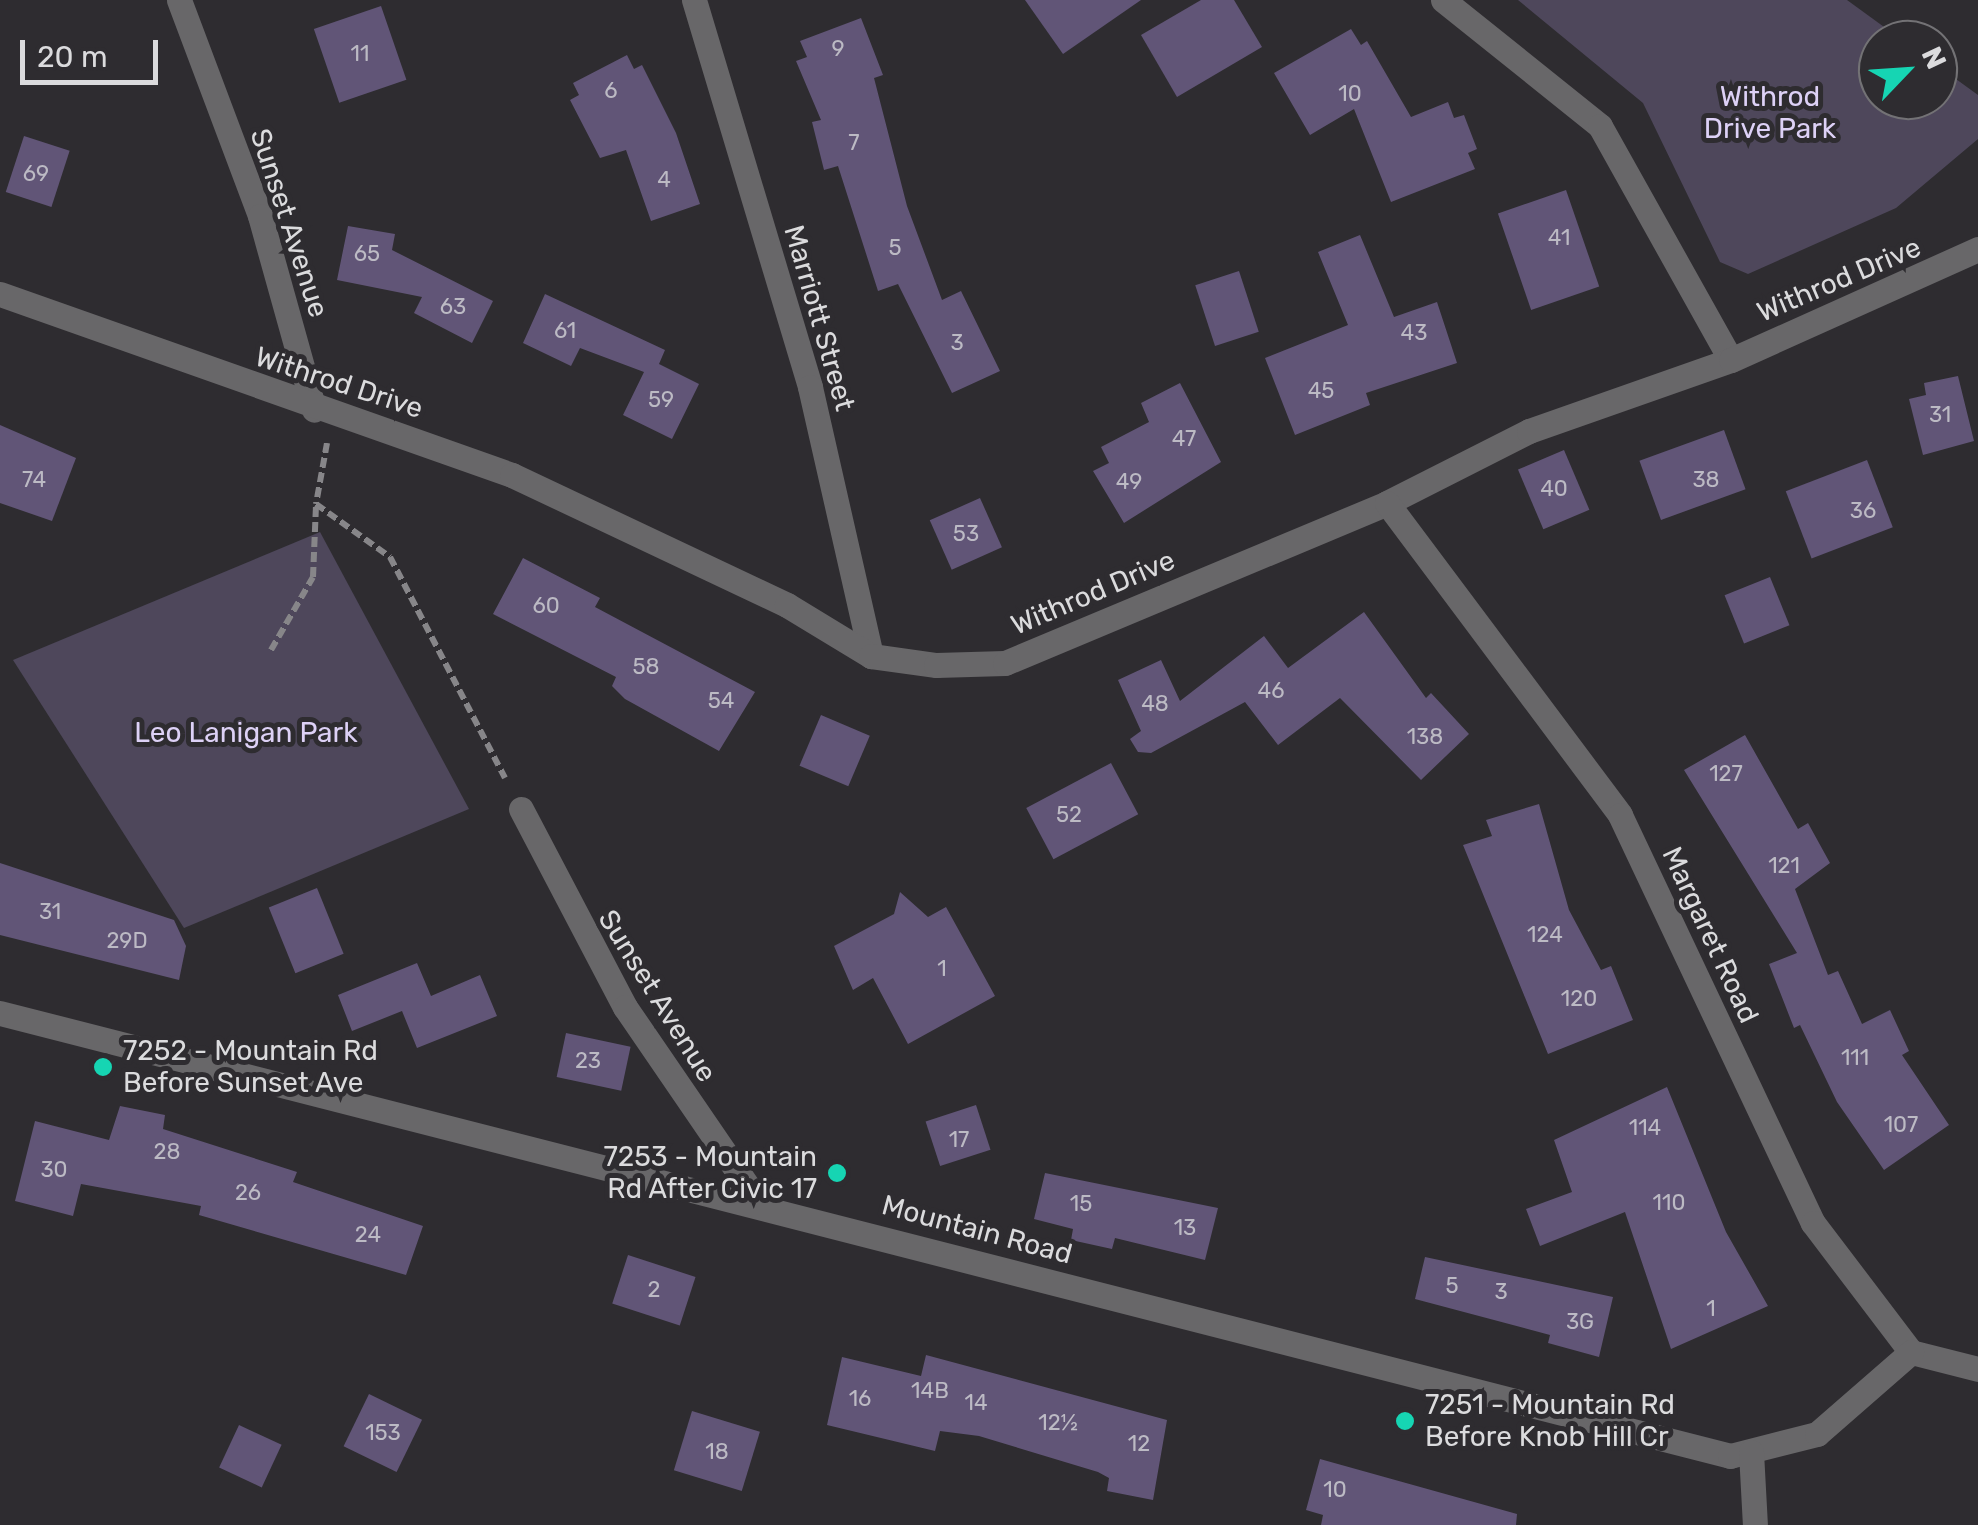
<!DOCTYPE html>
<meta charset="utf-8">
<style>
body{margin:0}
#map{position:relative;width:1978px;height:1525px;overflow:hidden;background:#2e2c30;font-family:Rubik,sans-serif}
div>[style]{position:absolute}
.green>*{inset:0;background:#4e475b}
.building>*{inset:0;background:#615577;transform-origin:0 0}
.path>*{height:6px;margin-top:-3px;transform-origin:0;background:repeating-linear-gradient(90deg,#878689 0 10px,transparent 0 15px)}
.street>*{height:25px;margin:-12.5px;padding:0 12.5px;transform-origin:12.5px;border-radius:12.5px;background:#686769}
.dots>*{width:28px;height:28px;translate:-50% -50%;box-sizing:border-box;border:5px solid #2e2c30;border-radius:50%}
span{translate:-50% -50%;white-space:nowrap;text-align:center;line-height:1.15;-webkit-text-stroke:10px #2e2c30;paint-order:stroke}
.number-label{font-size:22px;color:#bcbac4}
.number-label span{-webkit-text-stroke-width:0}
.park-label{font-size:28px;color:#ddd1f6}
.street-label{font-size:28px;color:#dbdbdd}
.poi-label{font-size:28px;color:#dbdbdd}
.left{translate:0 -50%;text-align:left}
.right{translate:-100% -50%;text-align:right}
.north{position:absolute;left:1858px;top:20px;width:100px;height:100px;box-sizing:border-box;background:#2e2c30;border:2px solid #737275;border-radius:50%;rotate:65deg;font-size:28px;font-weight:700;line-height:40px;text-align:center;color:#dbdbdd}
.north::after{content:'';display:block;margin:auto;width:35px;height:45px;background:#16d5b3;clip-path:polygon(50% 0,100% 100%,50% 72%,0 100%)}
.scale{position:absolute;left:20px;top:40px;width:138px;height:45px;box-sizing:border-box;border:5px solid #dbdbdd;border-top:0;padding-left:12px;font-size:30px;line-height:35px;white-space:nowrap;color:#dbdbdd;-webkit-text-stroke:8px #2e2c30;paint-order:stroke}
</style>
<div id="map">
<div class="green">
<div style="clip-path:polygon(1518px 0,1847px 0,1902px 40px,1878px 40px,1878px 100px,1938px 100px,1938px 66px,1978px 95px,1978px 139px,1896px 208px,1748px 274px,1720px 262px,1643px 103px)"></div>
<div style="clip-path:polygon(320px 532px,469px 809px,184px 928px,13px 660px)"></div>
</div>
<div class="building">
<div style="clip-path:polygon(1025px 0,1141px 0,1063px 54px)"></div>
<div style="clip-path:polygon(1201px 0,1234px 0,1262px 47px,1177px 97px,1141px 35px)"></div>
<div style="left:381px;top:6px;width:78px;height:71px;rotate:71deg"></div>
<div style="clip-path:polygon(861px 18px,883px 75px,874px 78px,907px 206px,942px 300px,961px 291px,1000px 371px,952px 393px,898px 284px,878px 291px,838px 166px,824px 170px,812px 122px,821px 120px,796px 61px,807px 57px,800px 41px)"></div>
<div style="clip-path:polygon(1351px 29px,1361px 45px,1367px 41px,1411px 117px,1448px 102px,1454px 118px,1464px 115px,1477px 149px,1468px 153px,1475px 169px,1391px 202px,1354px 109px,1310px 135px,1274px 73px)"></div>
<div style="clip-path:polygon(627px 55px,634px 69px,642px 65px,676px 133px,700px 204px,651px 221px,626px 150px,600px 158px,570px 100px,579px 95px,573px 83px)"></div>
<div style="left:24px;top:136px;width:48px;height:59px;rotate:18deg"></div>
<div style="left:1566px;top:190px;width:102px;height:72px;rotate:71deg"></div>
<div style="clip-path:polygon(348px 226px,395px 234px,392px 250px,493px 301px,472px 343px,414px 313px,422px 297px,337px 280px)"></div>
<div style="clip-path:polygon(1360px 235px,1394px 317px,1437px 302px,1457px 363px,1366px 393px,1370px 405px,1295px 435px,1265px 358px,1348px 325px,1318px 252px)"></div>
<div style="left:1239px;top:271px;width:64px;height:46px;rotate:72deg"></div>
<div style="clip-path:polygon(545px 294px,665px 350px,659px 364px,699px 384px,672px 439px,623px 415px,644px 372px,580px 348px,571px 366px,523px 343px)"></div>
<div style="clip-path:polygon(1958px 376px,1974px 441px,1923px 455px,1909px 399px,1926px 395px,1924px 383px)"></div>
<div style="clip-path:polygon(1180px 383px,1221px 462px,1124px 523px,1093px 471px,1109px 463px,1101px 447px,1149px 422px,1141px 403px)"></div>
<div style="clip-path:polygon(0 425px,76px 458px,52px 521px,0 503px)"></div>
<div style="left:1724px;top:430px;width:63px;height:90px;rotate:70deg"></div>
<div style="left:1564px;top:450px;width:65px;height:50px;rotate:67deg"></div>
<div style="left:1867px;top:460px;width:72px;height:87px;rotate:69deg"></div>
<div style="left:980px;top:498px;width:54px;height:55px;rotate:66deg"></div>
<div style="clip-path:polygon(523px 558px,600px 598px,595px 607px,755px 692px,719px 751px,625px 699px,612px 686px,616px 677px,493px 614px)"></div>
<div style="left:1770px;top:577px;width:52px;height:49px;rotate:68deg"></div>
<div style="clip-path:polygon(1364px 612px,1426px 698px,1431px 693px,1469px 734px,1421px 780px,1340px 698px,1278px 745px,1245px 702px,1151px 753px,1138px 752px,1130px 739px,1141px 731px,1118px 680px,1161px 660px,1180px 701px,1264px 636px,1288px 668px)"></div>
<div style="left:821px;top:715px;width:53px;height:55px;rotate:23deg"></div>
<div style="clip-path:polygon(1745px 735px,1798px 829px,1808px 823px,1830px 863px,1795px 889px,1828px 975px,1838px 971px,1862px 1024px,1890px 1010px,1909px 1051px,1902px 1055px,1949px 1125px,1884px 1170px,1837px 1102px,1800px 1025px,1794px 1028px,1769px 964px,1797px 953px,1684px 770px)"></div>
<div style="left:1111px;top:763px;width:58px;height:96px;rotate:62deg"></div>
<div style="clip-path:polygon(1539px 804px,1569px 910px,1601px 970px,1611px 966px,1633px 1020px,1548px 1054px,1463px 845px,1492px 836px,1486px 820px)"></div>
<div style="clip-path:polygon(0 863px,174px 920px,186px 946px,179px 980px,0 935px)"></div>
<div style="left:317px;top:888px;width:71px;height:52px;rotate:68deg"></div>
<div style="clip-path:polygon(900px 892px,928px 917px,946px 907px,995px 996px,908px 1044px,873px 978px,853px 990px,834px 946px,894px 914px)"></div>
<div style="clip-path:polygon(417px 963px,431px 996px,480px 975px,497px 1016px,417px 1048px,402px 1011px,352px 1031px,338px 995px)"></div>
<div style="left:566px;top:1033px;width:66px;height:45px;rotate:12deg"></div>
<div style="clip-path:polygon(1667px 1087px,1726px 1232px,1768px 1306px,1671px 1349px,1625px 1212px,1540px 1246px,1526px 1209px,1572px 1192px,1554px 1140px)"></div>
<div style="left:976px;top:1105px;width:47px;height:53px;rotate:72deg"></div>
<div style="clip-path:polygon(120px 1106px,165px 1115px,163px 1129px,297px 1172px,293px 1182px,423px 1226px,406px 1275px,199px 1215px,201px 1206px,81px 1184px,73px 1216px,15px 1201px,35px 1121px,109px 1140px)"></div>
<div style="clip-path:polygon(1045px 1173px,1218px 1208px,1205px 1260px,1115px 1238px,1112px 1249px,1071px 1240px,1073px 1229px,1034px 1219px)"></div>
<div style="left:628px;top:1255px;width:71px;height:51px;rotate:18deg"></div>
<div style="clip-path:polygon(1425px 1257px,1613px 1297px,1599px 1357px,1548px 1343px,1550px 1335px,1415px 1299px)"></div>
<div style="clip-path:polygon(926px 1355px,1167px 1420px,1153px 1500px,1107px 1491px,1109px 1478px,1098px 1472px,979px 1436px,940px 1431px,935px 1451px,827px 1425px,842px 1357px,921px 1376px)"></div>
<div style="left:369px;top:1394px;width:59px;height:58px;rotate:26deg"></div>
<div style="left:692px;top:1411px;width:71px;height:62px;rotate:17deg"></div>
<div style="left:239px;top:1425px;width:47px;height:47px;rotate:25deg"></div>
<div style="clip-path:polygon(1320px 1459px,1517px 1514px,1516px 1525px,1321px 1525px,1323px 1515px,1306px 1510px)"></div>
</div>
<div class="path">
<div style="left:327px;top:443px;width:62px;rotate:100.2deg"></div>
<div style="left:316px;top:504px;width:91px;rotate:35.6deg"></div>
<div style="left:390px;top:557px;width:249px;rotate:62.5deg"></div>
<div style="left:271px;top:650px;width:84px;rotate:-60.1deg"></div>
<div style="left:313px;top:577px;width:73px;rotate:-87.6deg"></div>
</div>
<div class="street">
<div style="left:179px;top:0;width:231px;rotate:69.4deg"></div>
<div style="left:260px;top:216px;width:201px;rotate:74.4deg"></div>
<div style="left:694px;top:0;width:404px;rotate:73.3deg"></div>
<div style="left:810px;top:387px;width:276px;rotate:77.2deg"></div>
<div style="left:1443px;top:0;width:201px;rotate:38.7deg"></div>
<div style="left:1600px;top:126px;width:268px;rotate:60.8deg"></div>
<div style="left:0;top:294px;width:543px;rotate:19.47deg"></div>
<div style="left:512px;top:475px;width:304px;rotate:25.3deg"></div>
<div style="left:787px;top:605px;width:98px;rotate:31.3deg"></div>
<div style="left:871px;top:656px;width:66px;rotate:7.9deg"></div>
<div style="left:936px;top:665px;width:69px;rotate:-1.7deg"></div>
<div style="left:1005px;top:663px;width:414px;rotate:-22.7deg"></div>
<div style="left:1387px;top:503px;width:159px;rotate:-26.9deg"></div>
<div style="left:1529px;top:431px;width:214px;rotate:-19.4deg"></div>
<div style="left:1731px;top:360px;width:271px;rotate:-24.2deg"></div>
<div style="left:1387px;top:503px;width:389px;rotate:53.2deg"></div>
<div style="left:1620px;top:815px;width:451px;rotate:64.7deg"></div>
<div style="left:1813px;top:1223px;width:162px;rotate:52.8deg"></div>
<div style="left:1911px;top:1352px;width:69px;rotate:14.2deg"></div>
<div style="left:521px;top:809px;width:224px;rotate:62.3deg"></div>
<div style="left:625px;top:1007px;width:239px;rotate:55.6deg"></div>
<div style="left:0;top:1013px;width:1786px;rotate:14.36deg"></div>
<div style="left:1730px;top:1456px;width:90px;rotate:-14.2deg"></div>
<div style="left:1817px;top:1434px;width:125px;rotate:-41.1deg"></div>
<div style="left:1751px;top:1452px;width:73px;rotate:86.9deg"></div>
</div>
<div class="dots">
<div style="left:103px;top:1067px;background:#16d5b3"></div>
<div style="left:837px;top:1173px;background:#16d5b3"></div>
<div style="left:1405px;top:1421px;background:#16d5b3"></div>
</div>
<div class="number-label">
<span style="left:838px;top:49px">9</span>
<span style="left:360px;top:54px">11</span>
<span style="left:611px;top:91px">6</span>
<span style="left:1350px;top:94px">10</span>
<span style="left:854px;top:143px">7</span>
<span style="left:36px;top:174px">69</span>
<span style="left:664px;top:180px">4</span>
<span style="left:1559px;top:238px">41</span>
<span style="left:895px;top:248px">5</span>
<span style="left:367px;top:254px">65</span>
<span style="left:453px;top:307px">63</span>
<span style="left:565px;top:331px">61</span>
<span style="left:1414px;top:333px">43</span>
<span style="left:957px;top:343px">3</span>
<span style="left:1321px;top:391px">45</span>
<span style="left:661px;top:400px">59</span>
<span style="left:1940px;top:415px">31</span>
<span style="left:1184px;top:439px">47</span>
<span style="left:34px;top:480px">74</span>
<span style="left:1706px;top:480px">38</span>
<span style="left:1129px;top:482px">49</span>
<span style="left:1554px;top:489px">40</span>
<span style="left:1863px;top:511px">36</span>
<span style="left:966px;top:534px">53</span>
<span style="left:546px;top:606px">60</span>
<span style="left:646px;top:667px">58</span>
<span style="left:1271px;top:691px">46</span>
<span style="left:721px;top:701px">54</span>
<span style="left:1155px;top:704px">48</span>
<span style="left:1425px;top:737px">138</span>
<span style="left:1726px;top:774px">127</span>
<span style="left:1069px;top:815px">52</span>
<span style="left:1784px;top:866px">121</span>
<span style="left:50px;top:912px">31</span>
<span style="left:1545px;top:935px">124</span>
<span style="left:127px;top:941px">29D</span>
<span style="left:942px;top:969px">1</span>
<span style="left:1579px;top:999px">120</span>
<span style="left:1855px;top:1058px">111</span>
<span style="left:588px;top:1061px">23</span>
<span style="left:1901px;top:1125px">107</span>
<span style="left:1645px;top:1128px">114</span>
<span style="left:959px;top:1140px">17</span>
<span style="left:167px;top:1152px">28</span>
<span style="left:54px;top:1170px">30</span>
<span style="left:248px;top:1193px">26</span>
<span style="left:1669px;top:1203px">110</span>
<span style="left:1081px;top:1204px">15</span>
<span style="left:1185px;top:1228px">13</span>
<span style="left:368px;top:1235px">24</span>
<span style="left:1452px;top:1286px">5</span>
<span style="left:654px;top:1290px">2</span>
<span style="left:1501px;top:1292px">3</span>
<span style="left:1711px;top:1309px">1</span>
<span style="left:1580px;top:1322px">3G</span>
<span style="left:930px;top:1391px">14B</span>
<span style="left:860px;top:1399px">16</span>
<span style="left:976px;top:1403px">14</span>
<span style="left:1058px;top:1423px">12½</span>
<span style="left:383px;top:1433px">153</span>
<span style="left:1139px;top:1444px">12</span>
<span style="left:717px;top:1452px">18</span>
<span style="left:1335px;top:1490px">10</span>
</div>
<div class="park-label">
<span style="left:1770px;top:113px">Withrod<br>Drive Park</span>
<span style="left:246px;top:733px">Leo Lanigan Park</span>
</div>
<div class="street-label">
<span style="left:289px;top:223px;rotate:72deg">Sunset Avenue</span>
<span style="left:1839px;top:280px;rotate:-23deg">Withrod Drive</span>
<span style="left:819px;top:318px;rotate:74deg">Marriott Street</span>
<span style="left:339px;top:383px;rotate:18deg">Withrod Drive</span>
<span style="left:1093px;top:593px;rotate:-23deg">Withrod Drive</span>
<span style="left:1710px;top:935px;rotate:65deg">Margaret Road</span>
<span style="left:657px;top:996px;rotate:58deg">Sunset Avenue</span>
<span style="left:977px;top:1230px;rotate:15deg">Mountain Road</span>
</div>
<div class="poi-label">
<span class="left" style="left:123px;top:1067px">7252 - Mountain Rd<br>Before Sunset Ave</span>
<span class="right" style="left:817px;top:1173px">7253 - Mountain<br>Rd After Civic 17</span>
<span class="left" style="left:1425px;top:1421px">7251 - Mountain Rd<br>Before Knob Hill Cr</span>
</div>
<div class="north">N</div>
<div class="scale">20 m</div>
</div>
